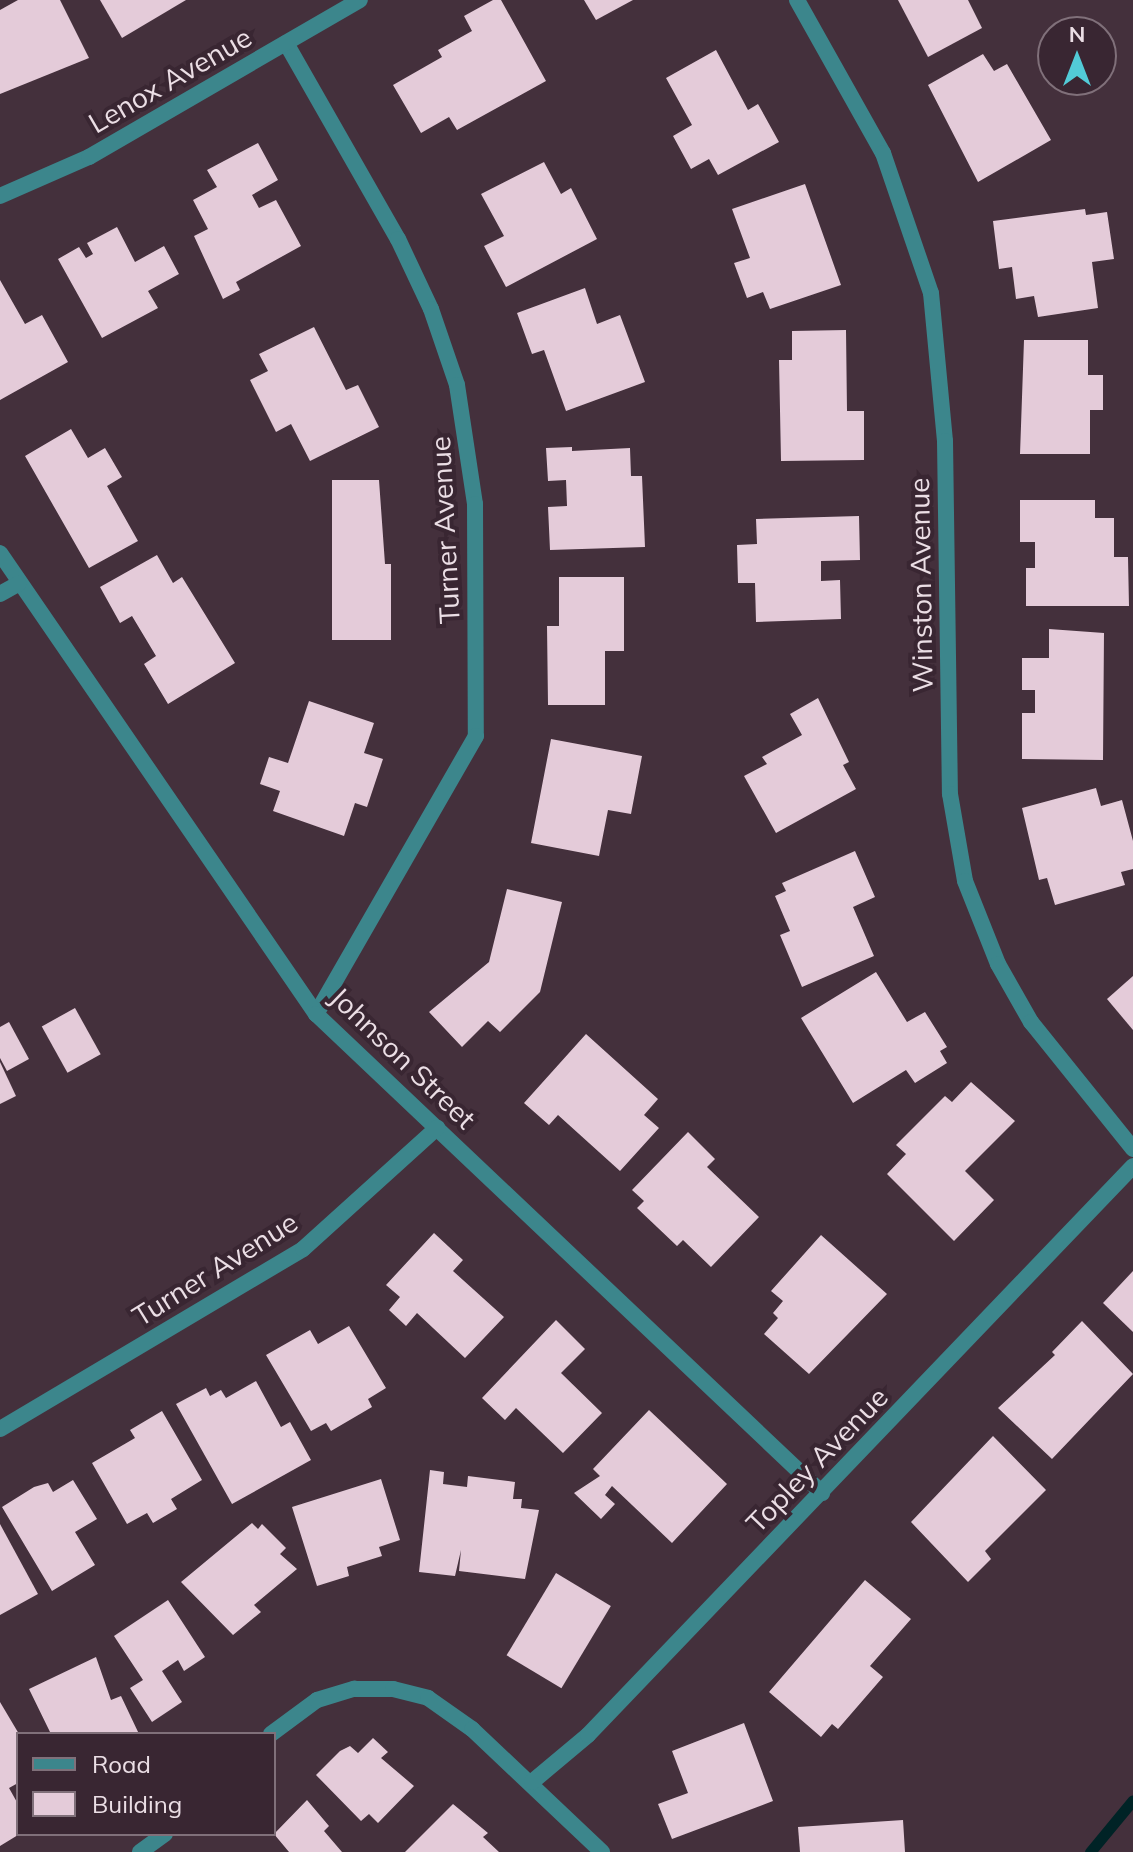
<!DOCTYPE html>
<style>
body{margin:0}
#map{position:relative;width:1133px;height:1852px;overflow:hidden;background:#44303c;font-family:Mulish,sans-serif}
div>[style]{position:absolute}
.stream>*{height:11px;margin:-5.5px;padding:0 5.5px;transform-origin:5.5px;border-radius:5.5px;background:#002326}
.building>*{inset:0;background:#e4cbd9;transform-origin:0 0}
.minor>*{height:16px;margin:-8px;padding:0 8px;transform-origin:8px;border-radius:8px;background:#3c868c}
.tertiary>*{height:16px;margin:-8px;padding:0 8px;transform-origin:8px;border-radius:8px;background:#3c868c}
span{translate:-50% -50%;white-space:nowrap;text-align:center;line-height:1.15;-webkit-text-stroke:8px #392632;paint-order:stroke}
.street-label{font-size:28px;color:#ebdee5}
.legend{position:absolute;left:16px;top:1732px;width:260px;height:104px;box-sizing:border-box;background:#392632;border:2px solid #80707a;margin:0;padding:10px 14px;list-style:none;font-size:24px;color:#ebdee5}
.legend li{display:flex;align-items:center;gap:16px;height:40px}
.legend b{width:40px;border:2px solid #80707a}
.north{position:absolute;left:1037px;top:16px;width:80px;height:80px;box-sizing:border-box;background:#392632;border:2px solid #80707a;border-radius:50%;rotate:0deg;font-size:22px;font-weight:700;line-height:32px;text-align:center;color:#ebdee5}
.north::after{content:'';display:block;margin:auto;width:28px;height:36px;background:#52cbd7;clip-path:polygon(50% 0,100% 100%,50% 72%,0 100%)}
</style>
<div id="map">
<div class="stream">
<div style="left:1090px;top:1852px;width:67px;rotate:-50.4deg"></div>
</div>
<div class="building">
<div style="clip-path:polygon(18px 0,60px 0,89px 58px,0 94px,0 10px)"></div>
<div style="clip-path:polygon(100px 0,186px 0,122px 38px)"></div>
<div style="clip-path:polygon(493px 0,501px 0,546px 81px,457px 130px,449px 117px,421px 133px,393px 85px,442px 57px,438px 50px,472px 31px,464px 16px)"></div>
<div style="clip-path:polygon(584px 0,633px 0,596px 20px)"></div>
<div style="clip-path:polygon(898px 0,968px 0,982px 28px,928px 57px)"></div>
<div style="clip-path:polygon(716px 50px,748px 110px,758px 104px,779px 142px,718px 175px,709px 159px,691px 169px,673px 136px,692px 125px,666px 78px)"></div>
<div style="clip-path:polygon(983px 54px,994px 71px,1007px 64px,1051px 140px,978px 182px,928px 85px)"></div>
<div style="clip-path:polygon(258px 143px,278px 180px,252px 195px,259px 208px,276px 200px,301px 246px,236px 282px,240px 290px,223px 299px,194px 236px,208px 229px,193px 200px,217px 187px,207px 170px)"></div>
<div style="clip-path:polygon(544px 162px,561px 194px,571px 188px,597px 239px,506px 287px,484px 246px,504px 236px,481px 194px)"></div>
<div style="clip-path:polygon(805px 184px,841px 285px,770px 309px,763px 292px,747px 298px,734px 263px,750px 258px,732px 209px)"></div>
<div style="clip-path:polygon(1085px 209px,1086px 215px,1107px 212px,1114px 259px,1092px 262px,1098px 308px,1038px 317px,1034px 296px,1016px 299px,1012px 267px,999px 269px,993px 221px)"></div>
<div style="clip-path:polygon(117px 227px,135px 262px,164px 246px,179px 274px,148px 291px,158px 308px,102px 338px,58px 259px,79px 247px,86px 258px,93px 254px,87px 243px)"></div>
<div style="clip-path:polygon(0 280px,25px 324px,42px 315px,68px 362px,0 400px)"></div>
<div style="clip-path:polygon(585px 288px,597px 324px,620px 315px,645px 382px,566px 411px,544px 350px,532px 354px,517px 313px)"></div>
<div style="clip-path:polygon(314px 327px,346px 390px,358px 385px,379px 427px,310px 461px,291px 424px,276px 432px,250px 380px,268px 371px,259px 354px)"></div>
<div style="clip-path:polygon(846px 330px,847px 411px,864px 411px,864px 460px,781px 461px,779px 360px,792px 360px,792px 331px)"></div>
<div style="clip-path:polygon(1024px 340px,1088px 340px,1088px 375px,1103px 375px,1103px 410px,1090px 410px,1090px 454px,1020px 454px)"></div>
<div style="clip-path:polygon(71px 429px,88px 458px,105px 448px,122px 477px,107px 486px,138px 541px,89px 568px,25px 456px)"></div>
<div style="clip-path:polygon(572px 447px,572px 451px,630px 448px,631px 476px,642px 476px,645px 547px,550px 550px,548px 507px,567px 506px,566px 480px,548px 481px,546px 448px)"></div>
<div style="clip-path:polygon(332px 480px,379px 480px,385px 564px,391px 564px,391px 640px,332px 640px)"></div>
<div style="clip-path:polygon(1020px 500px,1095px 500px,1095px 518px,1114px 518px,1114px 557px,1128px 557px,1129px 606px,1026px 606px,1026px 568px,1035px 568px,1035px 542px,1020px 542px)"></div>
<div style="clip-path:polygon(859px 516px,860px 560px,821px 561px,821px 581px,840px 580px,841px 619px,756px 622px,755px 583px,738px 583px,737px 545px,757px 544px,756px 519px)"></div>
<div style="clip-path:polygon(157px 555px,173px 583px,182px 577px,235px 663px,168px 704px,144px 664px,156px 656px,132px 616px,120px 623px,100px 587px)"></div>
<div style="clip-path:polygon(559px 577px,624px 577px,624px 651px,605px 651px,605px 705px,548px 705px,547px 626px,559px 626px)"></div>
<div style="clip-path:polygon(1049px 629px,1104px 633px,1103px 760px,1022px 759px,1022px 713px,1035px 713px,1035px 690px,1022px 690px,1022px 658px,1049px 658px)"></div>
<div style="clip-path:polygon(818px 698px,849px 762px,843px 765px,856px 789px,776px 833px,744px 776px,767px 764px,762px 757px,802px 735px,790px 714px)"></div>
<div style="clip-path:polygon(309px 701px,374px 723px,364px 753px,383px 759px,367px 807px,355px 803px,344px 836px,273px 811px,280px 791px,260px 784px,269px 757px,288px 763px)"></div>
<div style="clip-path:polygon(551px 739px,642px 756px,631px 814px,608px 810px,599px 856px,531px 843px)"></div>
<div style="clip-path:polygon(1096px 788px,1101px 806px,1122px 800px,1133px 841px,1133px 869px,1121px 872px,1125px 885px,1055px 905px,1047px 878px,1039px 880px,1022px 808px)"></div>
<div style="clip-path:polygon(855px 851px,875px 897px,853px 907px,874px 956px,802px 987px,780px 935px,790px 931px,775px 896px,786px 891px,782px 883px)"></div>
<div style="clip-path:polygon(507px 889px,562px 902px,540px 992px,500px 1032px,488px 1021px,462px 1047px,429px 1012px,489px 962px)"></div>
<div style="clip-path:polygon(876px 972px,907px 1022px,925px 1012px,947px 1047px,940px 1051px,947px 1063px,915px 1083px,906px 1070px,853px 1103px,801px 1018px)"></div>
<div style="clip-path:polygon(1133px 976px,1133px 1030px,1107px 999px)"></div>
<div style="left:75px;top:1008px;width:53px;height:38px;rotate:61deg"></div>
<div style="clip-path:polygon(9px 1022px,29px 1059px,7px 1071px,0 1058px,0 1027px)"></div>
<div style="clip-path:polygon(586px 1034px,658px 1099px,644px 1115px,659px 1128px,620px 1171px,558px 1115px,549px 1125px,524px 1103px)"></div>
<div style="clip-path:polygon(0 1062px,16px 1096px,0 1104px)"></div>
<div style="clip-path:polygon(971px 1082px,1015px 1121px,965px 1171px,994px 1200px,954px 1241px,887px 1174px,906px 1154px,896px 1145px,945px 1096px,952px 1102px)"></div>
<div style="clip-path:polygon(688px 1132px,715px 1159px,707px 1167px,759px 1217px,711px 1267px,683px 1240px,677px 1246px,637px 1208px,644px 1201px,632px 1190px)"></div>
<div style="clip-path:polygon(434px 1233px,463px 1260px,453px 1271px,504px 1317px,465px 1358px,417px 1313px,406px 1326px,389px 1310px,400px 1297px,386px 1285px)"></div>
<div style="clip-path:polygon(821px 1235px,887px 1294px,809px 1374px,764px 1334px,778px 1318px,773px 1313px,783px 1301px,771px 1291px)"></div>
<div style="clip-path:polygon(1133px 1271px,1133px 1332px,1103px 1303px)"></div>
<div style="clip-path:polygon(556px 1320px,585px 1349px,561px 1373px,602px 1413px,563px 1453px,516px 1408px,505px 1420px,482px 1398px)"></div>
<div style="clip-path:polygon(1082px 1321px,1133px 1374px,1052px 1459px,998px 1408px,1055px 1355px,1052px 1352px)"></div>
<div style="clip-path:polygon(349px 1326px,386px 1388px,368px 1399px,372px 1407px,331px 1431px,326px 1423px,311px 1431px,266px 1355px,310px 1330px,318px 1344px)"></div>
<div style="clip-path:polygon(256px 1381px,281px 1427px,290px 1422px,311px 1460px,232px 1504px,176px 1404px,206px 1388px,210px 1396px,221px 1390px,226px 1398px)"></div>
<div style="clip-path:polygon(649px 1410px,727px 1484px,672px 1543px,612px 1486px,605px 1495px,615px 1504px,601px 1519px,574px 1493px,600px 1476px,593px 1469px)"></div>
<div style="clip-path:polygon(162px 1411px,202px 1480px,171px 1499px,177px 1509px,153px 1523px,147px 1513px,127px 1524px,92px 1463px,135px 1438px,130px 1430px)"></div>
<div style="clip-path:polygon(993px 1436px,1046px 1490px,985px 1551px,991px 1559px,968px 1582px,911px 1522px)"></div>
<div style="clip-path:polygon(430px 1470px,444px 1472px,443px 1484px,467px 1487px,468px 1476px,515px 1482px,513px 1499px,522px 1499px,521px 1508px,539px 1510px,525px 1579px,459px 1571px,461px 1550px,455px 1576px,419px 1572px)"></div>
<div style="clip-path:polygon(381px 1479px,400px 1540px,379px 1547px,382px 1556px,347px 1567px,349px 1576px,317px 1586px,292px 1507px)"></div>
<div style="clip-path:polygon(73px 1480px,97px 1519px,75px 1532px,95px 1565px,52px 1591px,2px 1507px,34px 1487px,48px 1483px,53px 1492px)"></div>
<div style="clip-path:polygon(252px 1523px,258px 1529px,262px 1524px,286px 1548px,280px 1554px,297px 1569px,254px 1605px,261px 1612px,233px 1635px,181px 1582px)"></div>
<div style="clip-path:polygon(0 1524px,38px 1594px,0 1615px)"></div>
<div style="left:556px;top:1573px;width:64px;height:96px;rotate:31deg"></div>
<div style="clip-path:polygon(865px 1580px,911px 1619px,870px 1666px,883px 1677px,838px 1729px,832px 1724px,821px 1737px,769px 1692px)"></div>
<div style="clip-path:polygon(168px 1600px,205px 1657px,184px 1671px,178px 1660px,162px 1671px,182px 1702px,152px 1722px,130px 1688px,143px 1680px,114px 1636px)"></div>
<div style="clip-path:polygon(96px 1657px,111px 1700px,121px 1696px,139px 1734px,45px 1734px,50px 1732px,29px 1689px)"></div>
<div style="clip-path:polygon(0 1702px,19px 1734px,18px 1783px,9px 1788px,18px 1804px,18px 1835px,0 1846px)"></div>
<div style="clip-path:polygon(744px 1723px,773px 1801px,672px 1839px,658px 1804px,688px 1793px,672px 1751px)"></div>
<div style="clip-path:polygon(373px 1738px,388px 1752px,381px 1758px,414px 1786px,378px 1823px,369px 1814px,361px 1821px,316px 1775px,340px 1751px,350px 1746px,358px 1753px)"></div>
<div style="clip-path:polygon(307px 1800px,329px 1826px,324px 1831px,342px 1852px,289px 1852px,274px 1834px)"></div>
<div style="clip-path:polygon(453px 1804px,488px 1833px,483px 1837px,499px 1852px,405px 1852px)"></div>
<div style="clip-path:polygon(903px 1820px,905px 1852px,800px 1852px,798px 1827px)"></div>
</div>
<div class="minor">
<div style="left:797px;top:0;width:176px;rotate:60.7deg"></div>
<div style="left:883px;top:153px;width:148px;rotate:71.1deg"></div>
<div style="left:931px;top:293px;width:149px;rotate:84.6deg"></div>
<div style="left:945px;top:441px;width:353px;rotate:89.2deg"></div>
<div style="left:950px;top:794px;width:88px;rotate:80.2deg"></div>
<div style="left:965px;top:881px;width:89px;rotate:68.3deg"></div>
<div style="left:998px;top:964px;width:67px;rotate:60.4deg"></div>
<div style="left:1031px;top:1022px;width:163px;rotate:51.2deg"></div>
<div style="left:286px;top:43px;width:226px;rotate:60.3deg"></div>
<div style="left:398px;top:239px;width:77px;rotate:64.8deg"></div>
<div style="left:431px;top:309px;width:80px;rotate:71.1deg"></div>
<div style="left:457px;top:385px;width:120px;rotate:81.4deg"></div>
<div style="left:475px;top:504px;width:232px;rotate:89.8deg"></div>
<div style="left:476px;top:736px;width:321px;rotate:119.9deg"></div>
<div style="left:0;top:553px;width:559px;rotate:55.57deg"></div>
<div style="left:316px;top:1014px;width:697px;rotate:43.43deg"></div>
<div style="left:0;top:594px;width:21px;rotate:-29deg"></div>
<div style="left:0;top:1429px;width:352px;rotate:-30.7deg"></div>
<div style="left:303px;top:1249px;width:181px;rotate:-42.1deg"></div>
<div style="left:271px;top:1734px;width:57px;rotate:-36.5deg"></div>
<div style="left:317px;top:1700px;width:39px;rotate:-17deg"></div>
<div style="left:354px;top:1689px;width:39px"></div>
<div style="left:393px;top:1689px;width:36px;rotate:14deg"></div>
<div style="left:428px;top:1698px;width:54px;rotate:35.2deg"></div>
<div style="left:472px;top:1729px;width:179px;rotate:43.4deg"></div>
<div style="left:532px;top:1782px;width:73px;rotate:-40deg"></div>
<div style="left:588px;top:1735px;width:788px;rotate:-46.23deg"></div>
<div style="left:140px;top:1852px;width:31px;rotate:-36deg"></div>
</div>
<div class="tertiary">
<div style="left:0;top:196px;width:97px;rotate:-23.7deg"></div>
<div style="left:89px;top:157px;width:313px;rotate:-30.1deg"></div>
</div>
<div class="street-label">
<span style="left:170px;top:80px;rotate:-30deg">Lenox Avenue</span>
<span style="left:445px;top:530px;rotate:-93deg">Turner Avenue</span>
<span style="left:921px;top:585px;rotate:-91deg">Winston Avenue</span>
<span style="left:403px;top:1058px;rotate:44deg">Johnson Street</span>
<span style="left:215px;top:1269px;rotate:-32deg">Turner Avenue</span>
<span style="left:817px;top:1460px;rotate:-46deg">Topley Avenue</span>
</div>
<ul class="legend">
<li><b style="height:10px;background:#3c868c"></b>Road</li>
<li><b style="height:22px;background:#e4cbd9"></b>Building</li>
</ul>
<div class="north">N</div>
</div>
